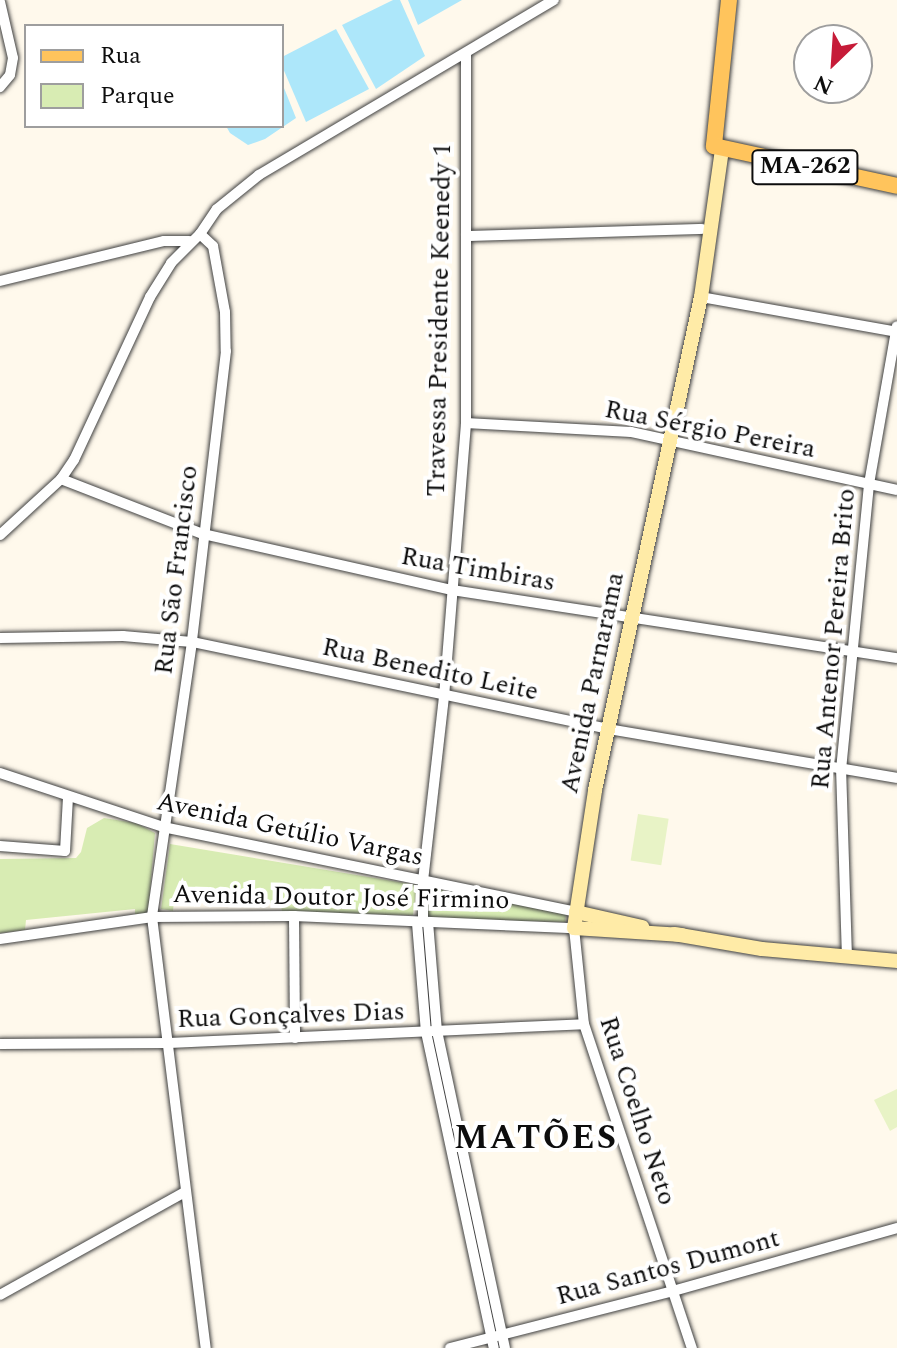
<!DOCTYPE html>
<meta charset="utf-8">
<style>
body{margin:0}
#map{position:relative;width:897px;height:1348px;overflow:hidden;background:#fff9ec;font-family:Spectral,serif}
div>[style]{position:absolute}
.green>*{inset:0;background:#d8ecb3}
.pitch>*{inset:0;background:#e8f3c6;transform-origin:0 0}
.water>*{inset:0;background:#ade7fa}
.roads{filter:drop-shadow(0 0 2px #404040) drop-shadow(0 0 2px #404040)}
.street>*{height:10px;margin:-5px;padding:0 5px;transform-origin:5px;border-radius:5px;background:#fff}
.secondary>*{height:14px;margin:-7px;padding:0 7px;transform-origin:7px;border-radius:7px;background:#ffeba7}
.primary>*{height:16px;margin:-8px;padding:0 8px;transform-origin:8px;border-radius:8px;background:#ffc45c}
span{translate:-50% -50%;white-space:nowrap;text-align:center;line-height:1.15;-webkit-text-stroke:8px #fff;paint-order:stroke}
.shield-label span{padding:2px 6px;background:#fff;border:2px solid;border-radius:6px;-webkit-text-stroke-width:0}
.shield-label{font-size:24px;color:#0d0d0d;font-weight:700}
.street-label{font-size:26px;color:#0d0d0d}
.district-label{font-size:34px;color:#0d0d0d;font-weight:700;letter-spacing:2px}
.legend{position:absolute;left:24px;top:24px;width:260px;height:104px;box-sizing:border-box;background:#fff;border:2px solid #9e9e9e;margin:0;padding:10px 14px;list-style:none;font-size:24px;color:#0d0d0d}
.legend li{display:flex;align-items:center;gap:16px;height:40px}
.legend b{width:40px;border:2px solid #9e9e9e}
.north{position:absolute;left:793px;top:24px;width:80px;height:80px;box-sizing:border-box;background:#fff;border:2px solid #9e9e9e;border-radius:50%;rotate:205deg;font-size:22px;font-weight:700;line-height:32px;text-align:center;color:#0d0d0d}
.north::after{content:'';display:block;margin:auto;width:28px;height:36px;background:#c61b38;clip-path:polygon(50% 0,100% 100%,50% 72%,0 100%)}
</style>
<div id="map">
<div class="green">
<div style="clip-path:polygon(104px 818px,136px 823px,155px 833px,148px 914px,135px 918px,135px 909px,26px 920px,25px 930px,0 933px,0 859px,76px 858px,81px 852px,87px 828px)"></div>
<div style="clip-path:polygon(170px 844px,417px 885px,413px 915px,282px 913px,281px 903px,174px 901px,173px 911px,161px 909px)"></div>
<div style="clip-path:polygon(431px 888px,566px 913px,565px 922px,426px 919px)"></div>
</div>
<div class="pitch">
<div style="left:638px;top:814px;width:31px;height:47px;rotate:9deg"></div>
<div style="clip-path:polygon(897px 1089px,897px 1127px,890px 1131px,874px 1100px)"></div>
</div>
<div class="water">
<div style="clip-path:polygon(393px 0,400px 0,425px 56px,376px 89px,342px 25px)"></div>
<div style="clip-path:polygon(408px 0,462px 0,418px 25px)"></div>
<div style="clip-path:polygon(336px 29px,369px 89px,306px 122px,282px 66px,282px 57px)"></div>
<div style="clip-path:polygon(282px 83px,296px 118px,265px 139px,248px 145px,230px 133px,226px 126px,282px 126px)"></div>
</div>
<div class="roads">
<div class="street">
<div style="left:0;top:2px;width:57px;rotate:76.9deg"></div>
<div style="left:13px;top:58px;width:17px;rotate:100deg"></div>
<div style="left:10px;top:75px;width:16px;rotate:130deg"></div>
<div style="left:200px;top:234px;width:18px;rotate:43deg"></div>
<div style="left:213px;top:246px;width:67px;rotate:79.7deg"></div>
<div style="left:225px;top:312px;width:39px;rotate:89deg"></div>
<div style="left:226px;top:351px;width:293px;rotate:96.7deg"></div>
<div style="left:192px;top:642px;width:278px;rotate:98.3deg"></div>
<div style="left:152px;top:917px;width:434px;rotate:82.9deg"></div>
<div style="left:466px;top:236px;width:236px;rotate:-1.7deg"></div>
<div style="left:0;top:281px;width:169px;rotate:-13.7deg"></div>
<div style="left:164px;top:241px;width:25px"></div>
<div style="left:701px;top:297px;width:199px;rotate:10.1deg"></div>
<div style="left:466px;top:423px;width:165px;rotate:3.1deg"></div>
<div style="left:631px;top:432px;width:272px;rotate:12.3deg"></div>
<div style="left:61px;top:479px;width:152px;rotate:21.2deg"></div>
<div style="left:203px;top:534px;width:255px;rotate:12.7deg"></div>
<div style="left:452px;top:590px;width:450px;rotate:8.7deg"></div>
<div style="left:0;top:535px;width:83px;rotate:-42.6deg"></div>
<div style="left:61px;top:479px;width:23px;rotate:-56deg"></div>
<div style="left:74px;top:460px;width:180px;rotate:-65deg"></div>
<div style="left:150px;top:297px;width:40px;rotate:-58deg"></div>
<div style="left:171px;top:263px;width:41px;rotate:-45deg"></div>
<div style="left:200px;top:234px;width:30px;rotate:-56deg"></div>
<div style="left:217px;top:209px;width:54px;rotate:-39deg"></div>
<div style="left:259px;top:175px;width:343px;rotate:-30.7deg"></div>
<div style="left:0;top:638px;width:123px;rotate:-0.9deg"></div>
<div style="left:123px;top:636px;width:69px;rotate:5deg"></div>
<div style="left:192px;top:642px;width:425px;rotate:11.8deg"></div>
<div style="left:608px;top:729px;width:293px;rotate:9.6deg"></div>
<div style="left:0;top:773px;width:172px;rotate:18.3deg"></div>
<div style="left:163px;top:827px;width:422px;rotate:11.6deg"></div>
<div style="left:0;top:846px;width:65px;rotate:4.4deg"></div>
<div style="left:65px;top:851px;width:54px;rotate:-86.8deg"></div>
<div style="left:294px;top:916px;width:122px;rotate:89.5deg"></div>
<div style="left:423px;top:922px;width:41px;rotate:-90deg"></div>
<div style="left:423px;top:881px;width:185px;rotate:-83.5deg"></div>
<div style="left:444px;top:697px;width:275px;rotate:-85.4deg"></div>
<div style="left:466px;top:423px;width:369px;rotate:-90deg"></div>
<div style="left:428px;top:922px;width:109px;rotate:85.3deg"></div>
<div style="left:437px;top:1031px;width:324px;rotate:77.9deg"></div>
<div style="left:417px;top:923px;width:109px;rotate:85.3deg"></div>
<div style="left:426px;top:1032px;width:323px;rotate:77.9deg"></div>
<div style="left:0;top:939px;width:154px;rotate:-8.2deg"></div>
<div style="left:152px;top:917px;width:142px;rotate:-0.4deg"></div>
<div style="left:294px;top:916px;width:280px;rotate:2.5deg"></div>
<div style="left:574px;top:928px;width:97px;rotate:84.1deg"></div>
<div style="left:584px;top:1024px;width:342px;rotate:71.6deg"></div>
<div style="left:847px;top:958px;width:188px;rotate:-91.8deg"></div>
<div style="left:841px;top:770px;width:287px;rotate:-84.4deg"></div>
<div style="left:869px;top:484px;width:160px;rotate:-80deg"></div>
<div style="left:0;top:1044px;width:169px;rotate:-0.3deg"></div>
<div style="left:169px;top:1043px;width:415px;rotate:-2.6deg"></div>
<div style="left:0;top:1295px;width:212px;rotate:-29.1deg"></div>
<div style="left:450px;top:1348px;width:230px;rotate:-14.3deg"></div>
<div style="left:673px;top:1291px;width:233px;rotate:-15.7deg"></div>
</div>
<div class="secondary">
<div style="left:576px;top:912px;width:68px;rotate:12.8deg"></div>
<div style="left:674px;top:934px;width:89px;rotate:9.7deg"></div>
<div style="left:762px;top:949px;width:136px;rotate:5.1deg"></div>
<div style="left:682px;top:935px;width:108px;rotate:-176.3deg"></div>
<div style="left:574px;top:928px;width:140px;rotate:-81.3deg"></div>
<div style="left:595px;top:790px;width:504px;rotate:-77.87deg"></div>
<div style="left:701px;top:297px;width:149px;rotate:-81.9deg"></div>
</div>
<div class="primary">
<div style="left:729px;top:0;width:147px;rotate:95.9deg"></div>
<div style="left:714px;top:146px;width:187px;rotate:12.3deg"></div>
</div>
</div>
<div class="shield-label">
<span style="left:805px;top:167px">MA-262</span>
</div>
<div class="street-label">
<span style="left:440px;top:320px;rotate:-89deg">Travessa Presidente Keenedy 1</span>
<span style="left:710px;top:430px;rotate:11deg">Rua Sérgio Pereira</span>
<span style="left:177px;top:570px;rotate:-83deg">Rua São Francisco</span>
<span style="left:478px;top:570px;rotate:10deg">Rua Timbiras</span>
<span style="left:834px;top:639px;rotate:-85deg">Rua Antenor Pereira Brito</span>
<span style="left:430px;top:670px;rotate:12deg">Rua Benedito Leite</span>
<span style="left:593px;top:683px;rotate:-78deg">Avenida Parnarama</span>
<span style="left:290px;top:830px;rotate:12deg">Avenida Getúlio Vargas</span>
<span style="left:341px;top:898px;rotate:1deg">Avenida Doutor José Firmino</span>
<span style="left:291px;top:1016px;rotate:-2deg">Rua Gonçalves Dias</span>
<span style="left:637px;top:1111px;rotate:72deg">Rua Coelho Neto</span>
<span style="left:668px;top:1268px;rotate:-15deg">Rua Santos Dumont</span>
</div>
<div class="district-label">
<span style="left:536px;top:1139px">MATÕES</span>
</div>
<ul class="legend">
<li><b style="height:10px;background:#ffc45c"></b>Rua</li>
<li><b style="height:22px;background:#d8ecb3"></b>Parque</li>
</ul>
<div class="north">N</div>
</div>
